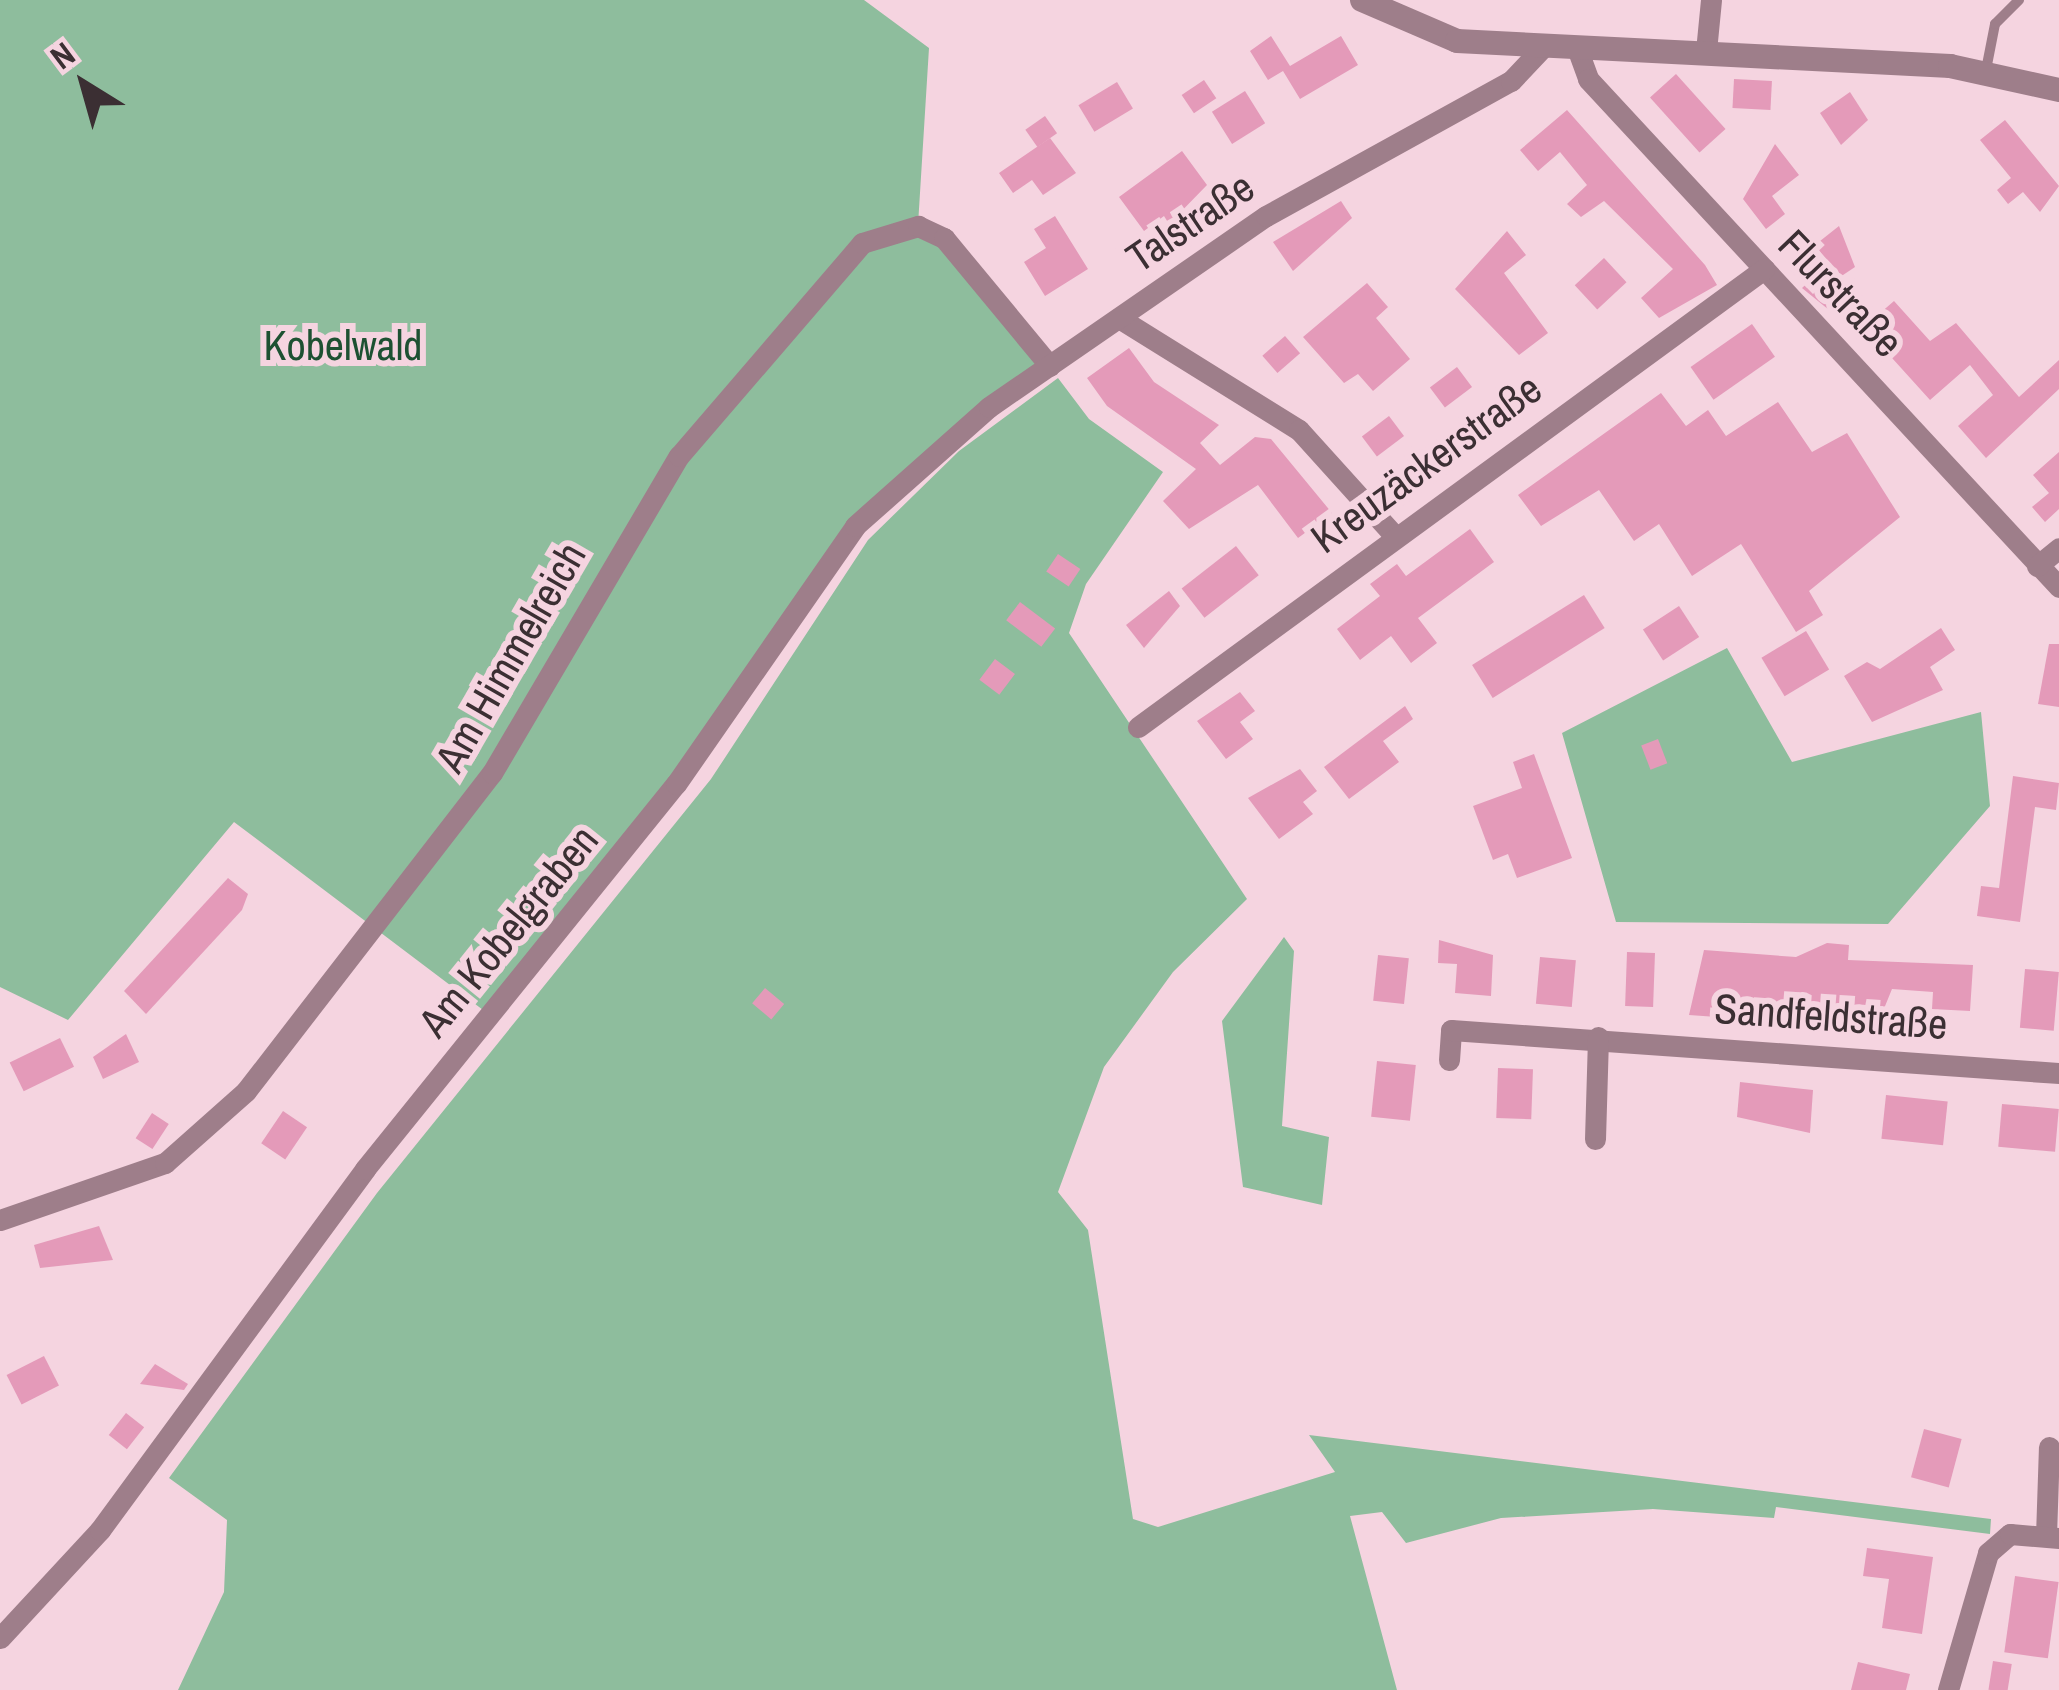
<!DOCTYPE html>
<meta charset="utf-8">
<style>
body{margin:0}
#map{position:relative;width:2059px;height:1690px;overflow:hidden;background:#f5d4e0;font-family:"Archivo Narrow",sans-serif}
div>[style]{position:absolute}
.green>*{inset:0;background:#8ebd9d}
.building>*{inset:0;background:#e49ab9;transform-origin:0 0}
.service>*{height:10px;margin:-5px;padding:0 5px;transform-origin:5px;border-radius:5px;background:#9e7e8a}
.minor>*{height:21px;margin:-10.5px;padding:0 10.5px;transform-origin:10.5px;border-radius:10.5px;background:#9e7e8a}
.tertiary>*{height:24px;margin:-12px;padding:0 12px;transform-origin:12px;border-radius:12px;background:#9e7e8a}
span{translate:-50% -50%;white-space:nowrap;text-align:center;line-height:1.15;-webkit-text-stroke:12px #f5d4e0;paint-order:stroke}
.street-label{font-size:42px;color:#3b2f33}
.park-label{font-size:42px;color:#1d5132}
.north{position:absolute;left:24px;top:24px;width:120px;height:120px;-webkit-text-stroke:9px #f5d4e0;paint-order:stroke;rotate:323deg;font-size:33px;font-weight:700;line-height:48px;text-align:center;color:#3b2f33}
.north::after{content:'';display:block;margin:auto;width:42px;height:54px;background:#3b2f33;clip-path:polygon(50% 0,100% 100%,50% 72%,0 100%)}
</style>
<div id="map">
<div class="green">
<div style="clip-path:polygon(0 0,864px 0,929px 48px,918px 225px,1050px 366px,894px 485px,491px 1016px,234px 822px,68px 1020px,0 987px)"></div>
<div style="clip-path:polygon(1058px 378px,1089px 419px,1163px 472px,1086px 584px,1069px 633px,1247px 899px,1173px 972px,1104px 1067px,1058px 1192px,1088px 1230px,1133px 1519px,1158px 1527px,1335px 1472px,1309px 1435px,1991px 1519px,1990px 1534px,1776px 1507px,1774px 1518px,1653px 1509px,1501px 1518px,1406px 1543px,1382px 1512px,1350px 1516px,1397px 1690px,178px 1690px,224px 1592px,227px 1520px,169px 1478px,377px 1193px,711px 779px,868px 540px,959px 451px)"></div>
<div style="clip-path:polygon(1727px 648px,1792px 762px,1981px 712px,1990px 806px,1888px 924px,1616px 922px,1562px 733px)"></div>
<div style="clip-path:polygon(1284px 937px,1294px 951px,1282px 1126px,1329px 1137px,1322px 1205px,1243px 1187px,1222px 1021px)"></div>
</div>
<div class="building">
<div style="clip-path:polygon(1271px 36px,1290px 66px,1341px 36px,1358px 65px,1300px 99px,1283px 71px,1268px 80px,1250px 51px)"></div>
<div style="left:1676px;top:74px;width:74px;height:35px;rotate:48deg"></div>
<div style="left:1734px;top:79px;width:38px;height:29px;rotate:3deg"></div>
<div style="left:1204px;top:80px;width:22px;height:27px;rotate:56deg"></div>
<div style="left:1117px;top:82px;width:31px;height:45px;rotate:59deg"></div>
<div style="left:1245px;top:91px;width:38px;height:39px;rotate:58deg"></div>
<div style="clip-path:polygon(1850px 92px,1868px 120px,1841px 145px,1820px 113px)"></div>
<div style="clip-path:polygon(1567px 110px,1705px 265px,1717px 285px,1659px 318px,1641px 298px,1673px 269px,1604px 201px,1581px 217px,1567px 204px,1587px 185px,1560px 152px,1538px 171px,1520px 150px)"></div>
<div style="left:1045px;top:116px;width:21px;height:24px;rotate:55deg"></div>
<div style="clip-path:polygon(2005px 120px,2059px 186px,2040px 212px,2023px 192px,2008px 204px,1997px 190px,2011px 178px,1980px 140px)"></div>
<div style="clip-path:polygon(1050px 138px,1076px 173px,1043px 195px,1032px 180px,1013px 193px,999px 173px)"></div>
<div style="clip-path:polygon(1775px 144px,1799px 175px,1772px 196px,1785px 214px,1766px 229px,1743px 199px)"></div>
<div style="clip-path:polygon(1182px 151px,1207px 185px,1169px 224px,1164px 216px,1144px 231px,1119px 197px)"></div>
<div style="clip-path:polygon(1341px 201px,1352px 218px,1293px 271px,1273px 242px)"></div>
<div style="clip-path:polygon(1055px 216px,1088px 269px,1045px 296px,1024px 262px,1046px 248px,1034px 229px)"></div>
<div style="clip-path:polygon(1839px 226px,1855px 267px,1837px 279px,1853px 297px,1834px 314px,1802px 288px,1829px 263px,1815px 245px)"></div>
<div style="clip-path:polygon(1507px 231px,1526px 255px,1504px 273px,1548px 333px,1519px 355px,1455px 289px)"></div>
<div style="left:1604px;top:258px;width:33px;height:40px;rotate:47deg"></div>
<div style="clip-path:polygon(1367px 283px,1388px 307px,1376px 318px,1410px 359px,1373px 391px,1358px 374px,1344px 383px,1303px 337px)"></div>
<div style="clip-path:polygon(1894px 301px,1930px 341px,1956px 323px,2019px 397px,2059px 360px,2059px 389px,1986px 458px,1958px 426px,1993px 395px,1970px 365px,1930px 400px,1864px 327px)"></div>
<div style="left:1752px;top:324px;width:40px;height:75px;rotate:55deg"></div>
<div style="left:1285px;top:336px;width:23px;height:30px;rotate:49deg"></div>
<div style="clip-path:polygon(1129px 348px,1154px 382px,1219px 425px,1200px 443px,1220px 465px,1255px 437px,1271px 439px,1332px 513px,1298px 538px,1258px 485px,1189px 529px,1163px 501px,1196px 469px,1107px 406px,1087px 378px)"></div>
<div style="left:1457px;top:367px;width:25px;height:34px;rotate:53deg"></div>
<div style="clip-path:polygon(1661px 393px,1686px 426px,1708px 410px,1726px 436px,1778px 402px,1812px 452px,1847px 433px,1900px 517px,1809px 591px,1823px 615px,1796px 632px,1741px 544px,1692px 576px,1659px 524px,1634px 541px,1599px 490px,1541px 526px,1518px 495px)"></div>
<div style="left:1389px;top:416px;width:25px;height:34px;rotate:53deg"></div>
<div style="clip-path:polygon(2059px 452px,2059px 509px,2045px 522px,2032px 507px,2049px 493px,2033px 475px)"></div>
<div style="clip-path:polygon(1470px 529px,1494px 562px,1418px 618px,1437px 643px,1411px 663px,1391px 636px,1360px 660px,1337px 629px,1380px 596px,1370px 584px,1397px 564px,1406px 576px)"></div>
<div style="left:1236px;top:546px;width:37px;height:69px;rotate:52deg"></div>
<div style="left:1058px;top:554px;width:27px;height:21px;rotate:34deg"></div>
<div style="clip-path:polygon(1169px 591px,1180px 606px,1144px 648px,1126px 625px)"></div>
<div style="left:1584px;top:595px;width:39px;height:132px;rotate:58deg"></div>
<div style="left:1020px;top:602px;width:44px;height:23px;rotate:37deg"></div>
<div style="left:1679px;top:606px;width:37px;height:43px;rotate:57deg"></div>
<div style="clip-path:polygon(1941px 628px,1955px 650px,1930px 667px,1943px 690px,1872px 722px,1844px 676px,1867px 662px,1880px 669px)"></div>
<div style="left:1806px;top:631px;width:45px;height:52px;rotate:59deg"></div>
<div style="clip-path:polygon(2049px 644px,2059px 644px,2059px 707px,2038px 704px)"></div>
<div style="left:995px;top:659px;width:25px;height:26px;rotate:37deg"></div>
<div style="clip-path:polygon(1240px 692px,1255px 711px,1240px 722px,1253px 739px,1226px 759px,1197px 721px)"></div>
<div style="clip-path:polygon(1405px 706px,1413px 719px,1383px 741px,1399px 762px,1349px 799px,1324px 767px)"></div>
<div style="left:1658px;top:739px;width:26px;height:18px;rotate:69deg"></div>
<div style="clip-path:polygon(1534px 754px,1572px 858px,1517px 878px,1508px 854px,1493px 860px,1473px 806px,1522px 788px,1513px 762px)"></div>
<div style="clip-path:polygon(1300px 769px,1317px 791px,1303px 802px,1313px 814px,1279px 839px,1248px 798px)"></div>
<div style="clip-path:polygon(2013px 776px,2059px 783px,2056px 810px,2035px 807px,2020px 922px,1977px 916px,1981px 886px,1999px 888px)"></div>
<div style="clip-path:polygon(228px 878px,248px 894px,242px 910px,146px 1014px,124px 991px)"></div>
<div style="clip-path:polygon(1439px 940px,1493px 955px,1491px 996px,1455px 993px,1457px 964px,1438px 963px)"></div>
<div style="clip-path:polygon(1827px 943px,1849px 945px,1848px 960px,1973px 965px,1970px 1011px,1932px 1009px,1933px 992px,1892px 989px,1881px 1016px,1759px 1017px,1759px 1008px,1718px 1005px,1717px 1017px,1689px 1015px,1704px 950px,1796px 957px)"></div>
<div style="left:1627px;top:952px;width:28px;height:54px;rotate:2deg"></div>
<div style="left:1378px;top:955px;width:31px;height:46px;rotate:6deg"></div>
<div style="left:1540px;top:957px;width:36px;height:47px;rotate:5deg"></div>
<div style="left:2025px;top:969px;width:34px;height:59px;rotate:5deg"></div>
<div style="left:765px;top:988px;width:25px;height:20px;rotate:40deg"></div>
<div style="clip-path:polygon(126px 1034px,139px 1062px,103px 1079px,93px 1057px)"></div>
<div style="left:60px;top:1038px;width:32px;height:56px;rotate:64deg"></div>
<div style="left:1377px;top:1061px;width:39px;height:56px;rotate:6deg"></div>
<div style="left:1498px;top:1068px;width:35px;height:50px;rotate:2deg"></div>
<div style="clip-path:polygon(1740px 1082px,1813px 1090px,1810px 1133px,1737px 1117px)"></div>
<div style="left:1886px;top:1095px;width:62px;height:44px;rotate:6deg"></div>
<div style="left:2002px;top:1104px;width:57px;height:43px;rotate:5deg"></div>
<div style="left:283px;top:1111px;width:29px;height:39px;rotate:34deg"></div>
<div style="left:152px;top:1113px;width:20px;height:30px;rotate:33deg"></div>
<div style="clip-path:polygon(99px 1226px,113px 1260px,40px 1268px,34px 1245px)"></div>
<div style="left:44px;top:1356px;width:33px;height:42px;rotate:63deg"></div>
<div style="clip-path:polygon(155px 1364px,188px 1384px,184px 1390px,140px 1384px)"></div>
<div style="left:126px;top:1413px;width:23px;height:28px;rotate:38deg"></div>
<div style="left:1924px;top:1429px;width:39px;height:50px;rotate:15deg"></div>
<div style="clip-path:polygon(1867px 1548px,1933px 1557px,1922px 1634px,1882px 1628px,1889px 1579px,1863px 1576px)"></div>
<div style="left:2015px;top:1576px;width:44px;height:77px;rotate:8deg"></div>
<div style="left:1993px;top:1661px;width:19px;height:29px;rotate:9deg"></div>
<div style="clip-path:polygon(1858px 1662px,1910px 1674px,1906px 1690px,1851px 1690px)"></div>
</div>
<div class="service">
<div style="left:1986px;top:70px;width:47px;rotate:-78.9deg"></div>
<div style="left:1995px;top:24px;width:34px;rotate:-45deg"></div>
</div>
<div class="minor">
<div style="left:1577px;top:48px;width:33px;rotate:70deg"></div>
<div style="left:1588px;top:79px;width:693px;rotate:47.16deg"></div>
<div style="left:1706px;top:51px;width:51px;rotate:-84.4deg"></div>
<div style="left:1119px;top:318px;width:212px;rotate:31.9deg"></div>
<div style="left:1299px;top:430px;width:139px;rotate:47.9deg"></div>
<div style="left:2037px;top:566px;width:28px;rotate:-39deg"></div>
<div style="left:1138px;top:727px;width:776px;rotate:-36.19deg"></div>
<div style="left:1449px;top:1060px;width:30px;rotate:-86deg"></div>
<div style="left:1451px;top:1030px;width:610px;rotate:4.05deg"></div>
<div style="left:1595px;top:1139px;width:102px;rotate:-88.3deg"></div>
<div style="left:0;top:1220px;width:175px;rotate:-19.1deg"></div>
<div style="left:165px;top:1163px;width:108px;rotate:-41.6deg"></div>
<div style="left:246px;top:1091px;width:402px;rotate:-52.3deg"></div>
<div style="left:492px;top:773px;width:368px;rotate:-59.5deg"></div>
<div style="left:679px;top:456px;width:281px;rotate:-49.3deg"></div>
<div style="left:862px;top:243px;width:59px;rotate:-16.9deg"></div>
<div style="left:918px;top:226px;width:29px;rotate:25deg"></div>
<div style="left:944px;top:238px;width:166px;rotate:50.4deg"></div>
<div style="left:2046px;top:1536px;width:89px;rotate:-88.1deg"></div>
<div style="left:0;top:1638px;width:147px;rotate:-47.2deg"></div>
<div style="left:100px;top:1530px;width:448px;rotate:-53.7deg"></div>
<div style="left:365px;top:1169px;width:495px;rotate:-51.1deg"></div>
<div style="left:676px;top:784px;width:314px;rotate:-55.2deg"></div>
<div style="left:855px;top:526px;width:179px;rotate:-41.6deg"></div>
<div style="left:989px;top:407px;width:336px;rotate:-34.6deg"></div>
<div style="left:1266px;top:216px;width:280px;rotate:-28.9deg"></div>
<div style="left:1511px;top:81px;width:45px;rotate:-46.8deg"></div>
<div style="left:1948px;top:1690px;width:143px;rotate:-73.7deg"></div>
<div style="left:1988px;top:1553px;width:29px;rotate:-41deg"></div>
<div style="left:2010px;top:1534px;width:49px;rotate:4.7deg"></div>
</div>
<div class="tertiary">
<div style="left:1362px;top:0;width:103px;rotate:23.3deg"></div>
<div style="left:1457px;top:41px;width:494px;rotate:2.9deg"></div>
<div style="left:1950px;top:66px;width:112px;rotate:12.4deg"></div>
</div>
<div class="street-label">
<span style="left:1190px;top:222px;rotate:-34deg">Talstraße</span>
<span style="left:1841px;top:293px;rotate:46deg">Flurstraße</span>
<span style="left:1426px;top:463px;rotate:-36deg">Kreuzäckerstraße</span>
<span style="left:510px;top:657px;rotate:-60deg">Am Himmelreich</span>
<span style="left:508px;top:931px;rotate:-51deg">Am Kobelgraben</span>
<span style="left:1831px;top:1016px;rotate:4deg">Sandfeldstraße</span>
</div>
<div class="park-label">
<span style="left:343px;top:345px">Kobelwald</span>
</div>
<div class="north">N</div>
</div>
